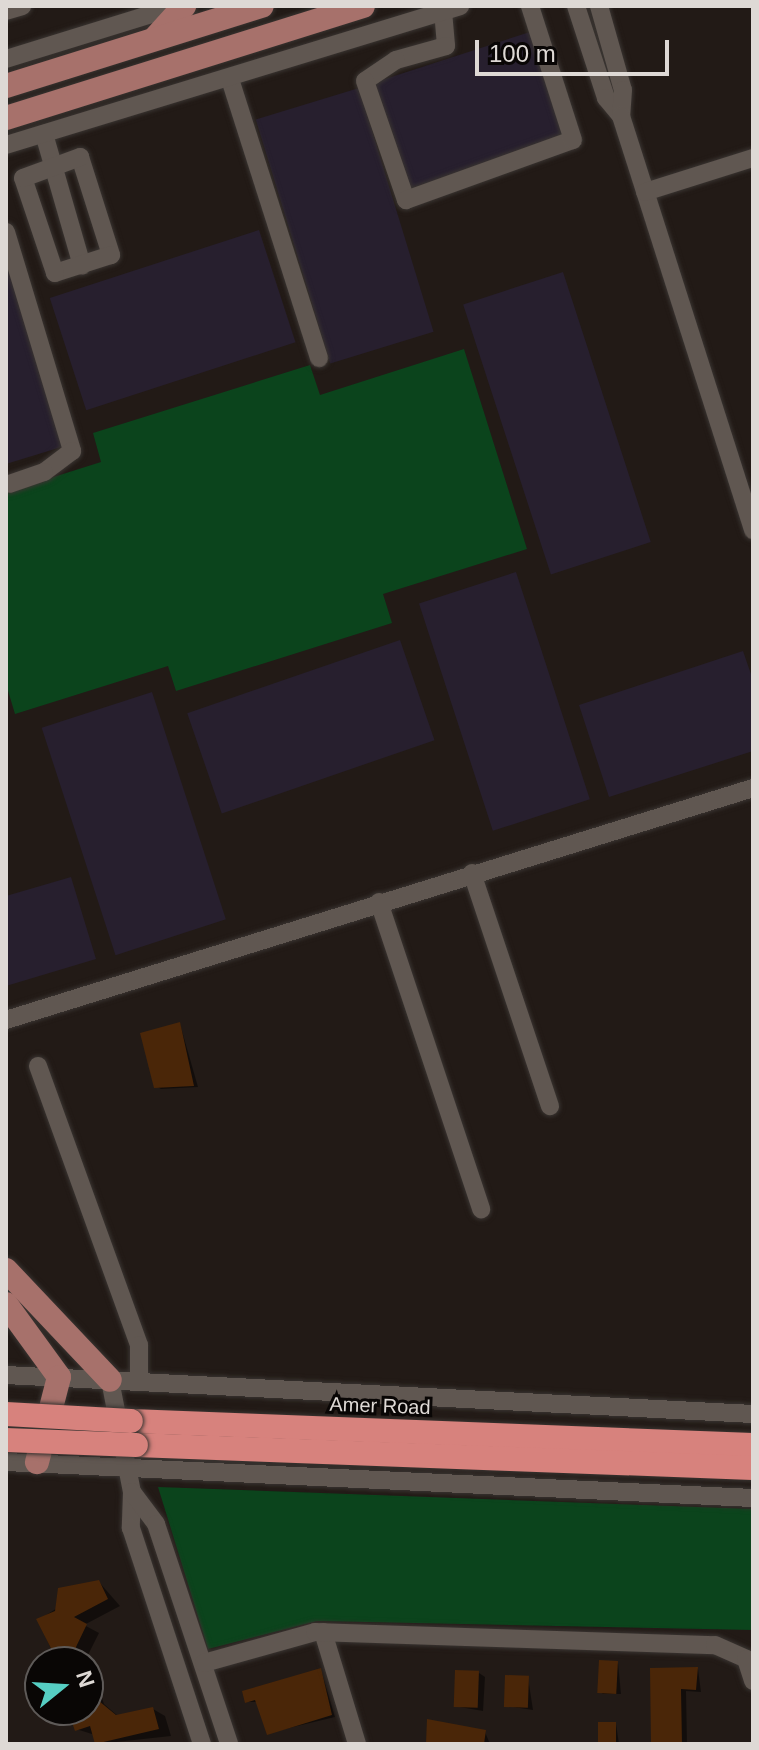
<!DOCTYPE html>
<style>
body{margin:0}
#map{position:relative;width:759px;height:1750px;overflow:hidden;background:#221a16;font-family:Arial,sans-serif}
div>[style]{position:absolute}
.commercial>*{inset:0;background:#271f2e;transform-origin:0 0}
.green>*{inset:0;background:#0b441c}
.shadow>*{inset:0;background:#0007}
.building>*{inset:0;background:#4a2608;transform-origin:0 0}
.roads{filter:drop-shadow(0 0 2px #393431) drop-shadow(0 0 2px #393431)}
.minor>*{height:18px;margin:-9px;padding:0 9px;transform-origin:9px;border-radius:9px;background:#605751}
.major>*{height:24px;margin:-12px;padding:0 12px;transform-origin:12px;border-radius:12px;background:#a7716b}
.highway>*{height:24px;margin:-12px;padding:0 12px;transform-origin:12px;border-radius:12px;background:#d7827d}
.bridges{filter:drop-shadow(0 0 2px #393431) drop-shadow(0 0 2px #393431)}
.highway-bridge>*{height:24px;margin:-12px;padding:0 12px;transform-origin:12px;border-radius:12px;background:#d7827d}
span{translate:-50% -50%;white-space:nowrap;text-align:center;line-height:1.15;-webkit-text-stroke:6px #090605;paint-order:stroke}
.street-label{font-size:20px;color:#ded9d5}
.frame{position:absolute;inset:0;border:8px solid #ded9d5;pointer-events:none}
.north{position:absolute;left:24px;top:1646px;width:80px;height:80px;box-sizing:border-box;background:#090605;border:2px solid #5e5a58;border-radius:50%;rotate:72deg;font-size:22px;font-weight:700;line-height:32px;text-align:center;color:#ded9d5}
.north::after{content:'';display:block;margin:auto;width:28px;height:36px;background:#56cec3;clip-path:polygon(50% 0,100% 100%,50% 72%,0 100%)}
.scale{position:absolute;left:475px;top:40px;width:194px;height:36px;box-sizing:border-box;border:4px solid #ded9d5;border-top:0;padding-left:10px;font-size:24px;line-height:28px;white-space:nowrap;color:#ded9d5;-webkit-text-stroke:6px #090605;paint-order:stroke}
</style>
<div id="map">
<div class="commercial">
<div style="left:536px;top:30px;width:112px;height:175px;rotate:72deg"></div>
<div style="left:359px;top:88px;width:255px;height:108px;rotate:73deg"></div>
<div style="left:259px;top:230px;width:118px;height:220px;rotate:72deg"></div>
<div style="clip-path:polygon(6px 252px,68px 445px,6px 464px)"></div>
<div style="left:563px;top:272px;width:284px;height:105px;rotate:72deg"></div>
<div style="left:516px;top:572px;width:239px;height:102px;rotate:72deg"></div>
<div style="left:400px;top:640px;width:106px;height:225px;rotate:71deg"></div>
<div style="clip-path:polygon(743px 651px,753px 680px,753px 751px,609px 797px,579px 705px)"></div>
<div style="left:152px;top:692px;width:239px;height:116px;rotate:72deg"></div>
<div style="clip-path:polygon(71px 877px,96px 959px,6px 986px,6px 896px)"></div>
</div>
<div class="green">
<div style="clip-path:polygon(464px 349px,527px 549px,383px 594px,392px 623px,176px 691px,168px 666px,15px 714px,6px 684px,6px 492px,101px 462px,93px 433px,310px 365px,320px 395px)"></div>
<div style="clip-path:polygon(158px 1487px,753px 1509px,753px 1630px,317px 1621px,208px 1649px)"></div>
</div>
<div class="shadow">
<div style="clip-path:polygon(180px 1024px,198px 1087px,161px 1089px,156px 1086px)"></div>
<div style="clip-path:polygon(99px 1582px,120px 1606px,84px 1625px,99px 1633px,88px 1655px,104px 1704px,119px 1717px,153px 1709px,165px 1716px,171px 1736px,98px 1744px,95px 1735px,76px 1729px,70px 1710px,88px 1710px,88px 1662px,57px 1662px,38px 1620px)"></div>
<div style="clip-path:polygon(618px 1663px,621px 1694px,603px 1694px,600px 1692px)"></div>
<div style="clip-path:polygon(698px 1669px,701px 1692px,686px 1691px,687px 1744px,626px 1744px,653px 1742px,652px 1670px)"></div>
<div style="clip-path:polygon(321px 1670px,335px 1717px,268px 1733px,258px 1702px,247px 1702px)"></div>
<div style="clip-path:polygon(479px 1673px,485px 1677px,483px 1711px,454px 1706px)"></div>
<div style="clip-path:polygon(528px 1678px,533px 1710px,506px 1706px)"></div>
<div style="clip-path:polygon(616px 1724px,619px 1744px,601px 1744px)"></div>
<div style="clip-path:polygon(485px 1732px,490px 1744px,428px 1744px)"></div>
</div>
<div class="building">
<div style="clip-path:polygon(180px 1022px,194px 1086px,154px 1088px,140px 1033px)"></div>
<div style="clip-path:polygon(99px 1580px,108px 1599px,74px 1617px,87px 1624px,76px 1647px,81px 1662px,58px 1662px,36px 1619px,55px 1611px,58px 1588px)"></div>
<div style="left:599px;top:1660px;width:19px;height:33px;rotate:3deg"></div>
<div style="clip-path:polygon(698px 1667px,696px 1690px,681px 1689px,682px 1744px,651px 1744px,650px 1668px)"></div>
<div style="clip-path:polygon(321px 1668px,332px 1715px,267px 1735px,255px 1700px,245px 1703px,242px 1691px)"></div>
<div style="left:455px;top:1670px;width:24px;height:37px;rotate:2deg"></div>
<div style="left:505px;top:1675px;width:24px;height:32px;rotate:2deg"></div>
<div style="clip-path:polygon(88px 1692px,116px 1715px,153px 1707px,159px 1729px,95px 1744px,90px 1726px,75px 1731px,68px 1710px,88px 1710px)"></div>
<div style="clip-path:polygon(427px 1719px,486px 1730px,484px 1744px,426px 1744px)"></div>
<div style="left:598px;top:1722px;width:18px;height:22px"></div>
</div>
<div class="roads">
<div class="minor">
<div style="left:576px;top:6px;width:97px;rotate:71.9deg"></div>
<div style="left:606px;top:98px;width:23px;rotate:50deg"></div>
<div style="left:599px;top:6px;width:87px;rotate:74.1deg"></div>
<div style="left:623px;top:90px;width:26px;rotate:94deg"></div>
<div style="left:621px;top:116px;width:435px;rotate:72.3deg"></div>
<div style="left:6px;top:11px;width:17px;rotate:-17deg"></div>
<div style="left:443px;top:11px;width:35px;rotate:85deg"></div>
<div style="left:446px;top:46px;width:52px;rotate:164.4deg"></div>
<div style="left:396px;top:60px;width:37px;rotate:146deg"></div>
<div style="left:365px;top:81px;width:126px;rotate:71deg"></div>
<div style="left:406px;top:200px;width:177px;rotate:-19.8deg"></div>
<div style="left:573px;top:140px;width:141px;rotate:-107.8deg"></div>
<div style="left:6px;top:59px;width:179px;rotate:-17.2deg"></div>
<div style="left:230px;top:79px;width:293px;rotate:72.3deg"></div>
<div style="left:44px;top:134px;width:137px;rotate:73.9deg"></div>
<div style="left:6px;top:145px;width:475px;rotate:-17deg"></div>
<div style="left:80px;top:157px;width:103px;rotate:72.4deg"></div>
<div style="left:111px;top:255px;width:59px;rotate:162.2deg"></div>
<div style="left:55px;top:273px;width:100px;rotate:-108.6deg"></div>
<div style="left:23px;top:178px;width:61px;rotate:-20.2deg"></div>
<div style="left:645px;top:192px;width:113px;rotate:-17.5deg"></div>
<div style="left:6px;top:232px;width:229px;rotate:73.2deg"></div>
<div style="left:72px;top:451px;width:35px;rotate:143deg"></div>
<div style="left:44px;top:472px;width:36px;rotate:161deg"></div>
<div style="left:472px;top:873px;width:246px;rotate:71.5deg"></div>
<div style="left:379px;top:902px;width:324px;rotate:71.6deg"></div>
<div style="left:6px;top:1020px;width:782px;rotate:-17.25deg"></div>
<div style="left:38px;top:1066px;width:297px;rotate:70.1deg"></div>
<div style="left:139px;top:1345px;width:34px;rotate:90deg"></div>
<div style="left:6px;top:1375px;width:748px;rotate:2.99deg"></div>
<div style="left:110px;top:1380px;width:114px;rotate:78.9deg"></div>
<div style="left:132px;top:1492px;width:36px;rotate:92deg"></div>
<div style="left:131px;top:1528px;width:227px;rotate:71.8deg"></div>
<div style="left:6px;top:1462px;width:748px;rotate:2.76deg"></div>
<div style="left:132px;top:1492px;width:40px;rotate:53deg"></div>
<div style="left:156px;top:1524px;width:232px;rotate:71.6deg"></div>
<div style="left:323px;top:1632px;width:117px;rotate:73.1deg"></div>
<div style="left:204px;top:1663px;width:115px;rotate:-15.6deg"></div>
<div style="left:315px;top:1632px;width:400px;rotate:1.9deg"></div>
<div style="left:715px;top:1645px;width:34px;rotate:24deg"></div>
<div style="left:746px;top:1659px;width:23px;rotate:72deg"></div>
</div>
<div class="major">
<div style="left:156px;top:37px;width:42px;rotate:-47.9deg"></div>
<div style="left:6px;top:86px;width:268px;rotate:-17.4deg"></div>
<div style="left:6px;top:118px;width:374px;rotate:-17.4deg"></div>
<div style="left:6px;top:1270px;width:151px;rotate:46.6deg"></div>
<div style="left:6px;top:1304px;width:90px;rotate:54deg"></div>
<div style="left:59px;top:1377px;width:88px;rotate:104.5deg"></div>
</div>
<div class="highway">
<div style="left:131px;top:1421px;width:622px;rotate:2.21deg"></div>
<div style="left:136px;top:1445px;width:617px;rotate:2.13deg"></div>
</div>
</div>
<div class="bridges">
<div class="highway-bridge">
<div style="left:6px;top:1414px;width:125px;rotate:3.2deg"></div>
<div style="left:6px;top:1440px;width:130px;rotate:2.2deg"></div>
</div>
</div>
<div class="street-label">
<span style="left:380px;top:1406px;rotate:2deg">Amer Road</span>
</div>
<div class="frame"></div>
<div class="north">N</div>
<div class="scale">100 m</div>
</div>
